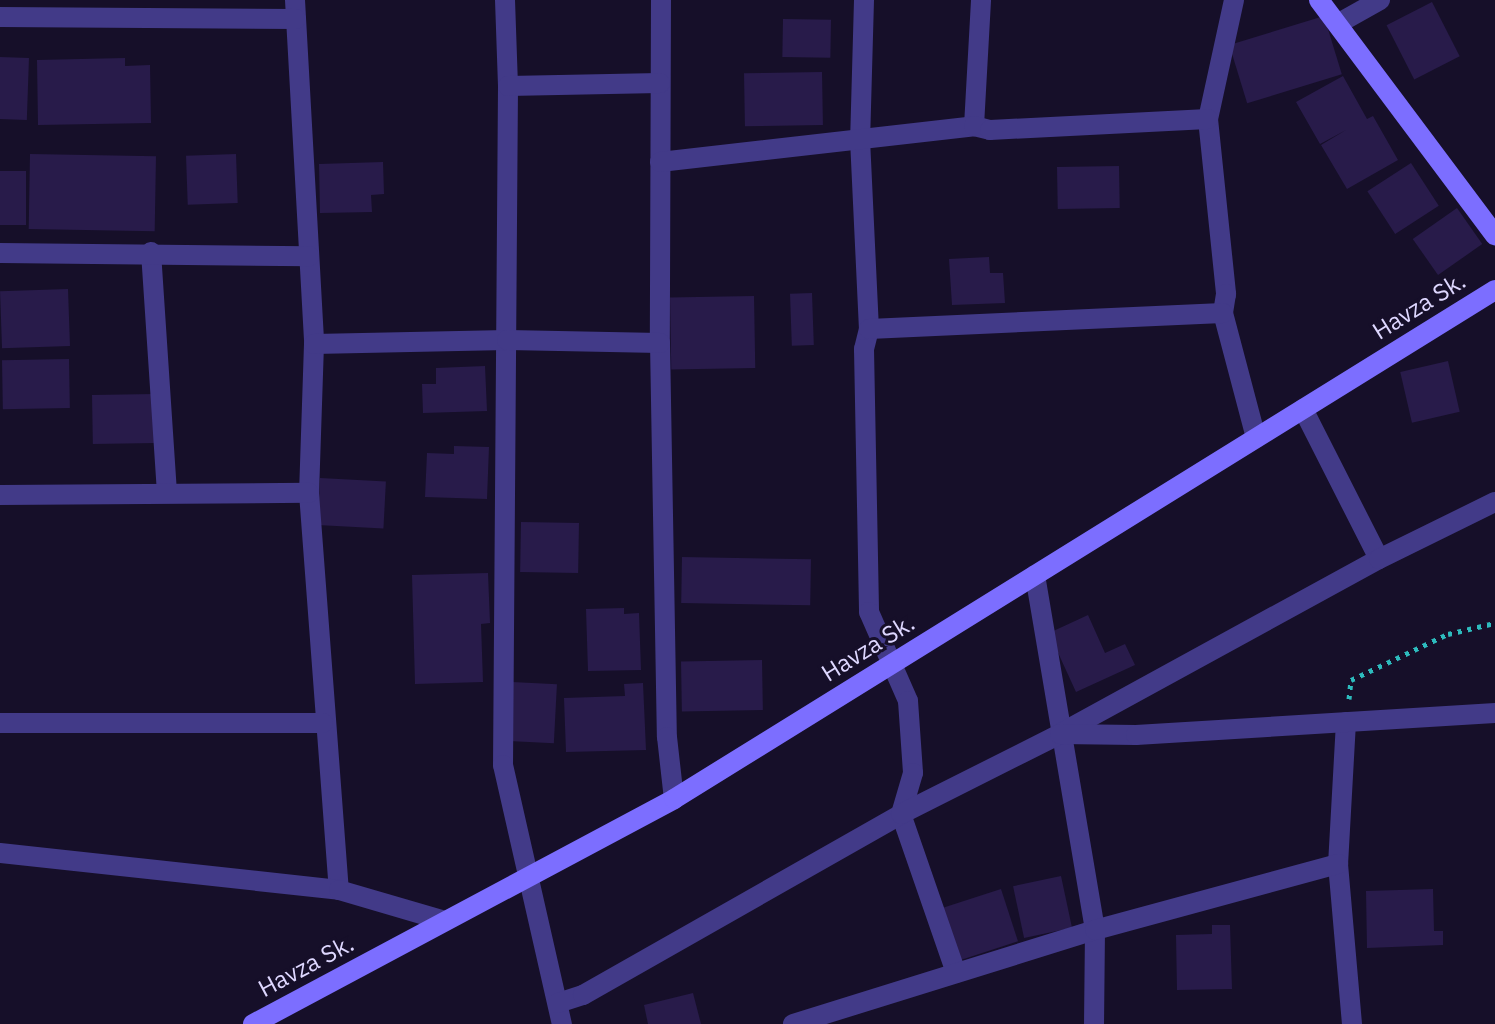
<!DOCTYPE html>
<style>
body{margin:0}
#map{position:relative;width:1495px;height:1024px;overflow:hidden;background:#160f29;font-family:"IBM Plex Sans",sans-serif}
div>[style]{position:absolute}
.building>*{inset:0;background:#281b4a;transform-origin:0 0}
.path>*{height:5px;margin-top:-2.5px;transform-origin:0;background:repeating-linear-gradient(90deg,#2dbbbd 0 4px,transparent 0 10px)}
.street>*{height:20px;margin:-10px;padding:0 10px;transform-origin:10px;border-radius:10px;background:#423a88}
.secondary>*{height:20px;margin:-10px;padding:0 10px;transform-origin:10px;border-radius:10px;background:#7c6eff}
span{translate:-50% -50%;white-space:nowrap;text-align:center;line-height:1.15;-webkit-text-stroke:6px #160f29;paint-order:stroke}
.street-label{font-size:24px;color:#ded7ff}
</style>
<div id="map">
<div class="building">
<div style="left:1432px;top:2px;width:61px;height:51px;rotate:63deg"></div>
<div style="left:1324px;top:16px;width:61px;height:99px;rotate:73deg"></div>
<div style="left:783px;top:19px;width:48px;height:38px;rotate:1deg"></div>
<div style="left:0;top:57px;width:29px;height:62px;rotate:2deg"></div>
<div style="clip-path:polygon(125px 58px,125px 66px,150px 65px,151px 123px,38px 125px,37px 60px)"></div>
<div style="left:822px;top:72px;width:53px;height:78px;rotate:89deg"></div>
<div style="clip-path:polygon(1343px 76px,1367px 119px,1373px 116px,1398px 160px,1347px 189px,1321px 145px,1346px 130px,1320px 144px,1296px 102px)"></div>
<div style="left:30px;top:154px;width:126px;height:75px;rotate:1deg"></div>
<div style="left:236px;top:154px;width:49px;height:50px;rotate:88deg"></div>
<div style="clip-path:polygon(383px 162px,384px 194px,371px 195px,372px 212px,320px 213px,319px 164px)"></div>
<div style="left:1411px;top:163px;width:51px;height:52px;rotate:57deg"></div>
<div style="left:1119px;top:166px;width:42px;height:62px;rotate:89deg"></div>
<div style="left:0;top:171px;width:26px;height:54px"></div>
<div style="left:1457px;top:208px;width:44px;height:54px;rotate:55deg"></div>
<div style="clip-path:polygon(989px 257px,990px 273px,1003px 273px,1005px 303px,952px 305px,949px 259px)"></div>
<div style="left:68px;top:289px;width:57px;height:68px;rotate:88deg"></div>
<div style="left:812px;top:293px;width:52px;height:22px;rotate:88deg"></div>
<div style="left:754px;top:296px;width:72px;height:84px;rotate:89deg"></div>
<div style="left:69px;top:359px;width:49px;height:67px;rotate:89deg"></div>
<div style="left:1448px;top:361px;width:52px;height:49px;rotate:77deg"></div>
<div style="clip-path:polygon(485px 366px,487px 411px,423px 413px,422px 384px,436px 384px,436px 368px)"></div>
<div style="left:155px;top:394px;width:49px;height:63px;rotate:89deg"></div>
<div style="clip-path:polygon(454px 446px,489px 447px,487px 499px,425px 497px,427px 453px,454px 454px)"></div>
<div style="left:320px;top:478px;width:66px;height:47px;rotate:3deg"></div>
<div style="left:521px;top:522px;width:58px;height:50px;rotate:1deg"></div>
<div style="left:682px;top:557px;width:129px;height:46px;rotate:1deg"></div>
<div style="clip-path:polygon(488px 573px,490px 623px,481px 624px,483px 682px,415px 684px,412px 575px)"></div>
<div style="clip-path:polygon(624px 608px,624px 614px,639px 613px,641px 670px,588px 671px,586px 609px)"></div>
<div style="clip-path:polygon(1088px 615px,1105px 653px,1125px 644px,1135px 665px,1076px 692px,1049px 633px)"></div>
<div style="left:762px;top:660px;width:50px;height:81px;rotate:89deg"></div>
<div style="left:512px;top:682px;width:45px;height:59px;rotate:3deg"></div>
<div style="clip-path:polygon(643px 683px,646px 750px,566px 752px,564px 698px,625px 696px,624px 684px)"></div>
<div style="left:1061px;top:876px;width:53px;height:49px;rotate:78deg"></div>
<div style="left:1001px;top:889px;width:55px;height:65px;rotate:72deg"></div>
<div style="clip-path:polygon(1433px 889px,1434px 931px,1443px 931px,1443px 945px,1367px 948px,1366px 891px)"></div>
<div style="clip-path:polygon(1212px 925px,1230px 925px,1232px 989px,1177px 990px,1176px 935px,1212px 934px)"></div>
<div style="clip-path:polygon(693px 993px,701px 1024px,648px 1024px,644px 1005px)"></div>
</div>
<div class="path">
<div style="left:1349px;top:699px;width:19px;rotate:-84deg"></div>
<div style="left:1351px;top:680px;width:107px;rotate:-25.4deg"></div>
<div style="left:1448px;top:634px;width:48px;rotate:-13.2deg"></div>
</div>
<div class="street">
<div style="left:295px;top:0;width:345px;rotate:86.8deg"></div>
<div style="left:314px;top:344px;width:149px;rotate:91.9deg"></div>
<div style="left:309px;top:493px;width:398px;rotate:85.7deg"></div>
<div style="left:505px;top:0;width:86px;rotate:88deg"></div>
<div style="left:508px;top:86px;width:679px;rotate:90.42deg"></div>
<div style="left:503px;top:765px;width:266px;rotate:77.2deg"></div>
<div style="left:661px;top:0;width:343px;rotate:90.2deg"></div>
<div style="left:660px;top:343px;width:394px;rotate:89deg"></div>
<div style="left:667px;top:737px;width:62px;rotate:83.6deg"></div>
<div style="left:864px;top:0;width:139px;rotate:91.6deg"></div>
<div style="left:860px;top:139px;width:190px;rotate:87.3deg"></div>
<div style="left:869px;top:329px;width:21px;rotate:104deg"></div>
<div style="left:864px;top:349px;width:263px;rotate:88.9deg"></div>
<div style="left:869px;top:612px;width:97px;rotate:66.3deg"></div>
<div style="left:908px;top:701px;width:72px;rotate:86deg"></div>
<div style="left:913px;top:773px;width:43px;rotate:106.3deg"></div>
<div style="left:901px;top:814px;width:168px;rotate:70.9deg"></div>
<div style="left:1234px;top:0;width:122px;rotate:102.3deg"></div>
<div style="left:1208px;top:119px;width:176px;rotate:84.1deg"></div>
<div style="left:1226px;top:294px;width:19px;rotate:99deg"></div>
<div style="left:1223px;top:313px;width:129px;rotate:75.2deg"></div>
<div style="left:0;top:17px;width:296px;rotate:0.4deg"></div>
<div style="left:1339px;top:23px;width:47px;rotate:-29.3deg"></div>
<div style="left:508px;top:86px;width:152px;rotate:-1.1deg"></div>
<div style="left:974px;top:126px;width:126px;rotate:-86.8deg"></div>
<div style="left:660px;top:162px;width:316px;rotate:-6.5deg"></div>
<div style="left:974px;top:126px;width:16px;rotate:14deg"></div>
<div style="left:990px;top:130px;width:218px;rotate:-2.9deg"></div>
<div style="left:151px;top:252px;width:240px;rotate:86.2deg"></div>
<div style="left:0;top:253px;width:309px;rotate:0.6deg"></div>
<div style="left:869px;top:329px;width:354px;rotate:-2.6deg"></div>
<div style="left:314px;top:344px;width:193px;rotate:-1.2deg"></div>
<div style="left:507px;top:340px;width:153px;rotate:1.1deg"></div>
<div style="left:1303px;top:409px;width:168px;rotate:63.1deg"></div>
<div style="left:0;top:495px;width:309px;rotate:-0.4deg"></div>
<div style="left:1035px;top:575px;width:360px;rotate:80.4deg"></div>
<div style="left:1095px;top:930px;width:94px;rotate:90.6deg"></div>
<div style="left:1346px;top:722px;width:142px;rotate:93.2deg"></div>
<div style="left:1338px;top:864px;width:161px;rotate:85deg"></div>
<div style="left:0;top:723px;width:323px"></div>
<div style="left:1061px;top:733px;width:362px;rotate:-28.7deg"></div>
<div style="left:1379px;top:559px;width:129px;rotate:-26.2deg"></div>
<div style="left:0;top:853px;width:341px;rotate:6.2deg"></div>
<div style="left:339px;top:890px;width:110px;rotate:16.3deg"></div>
<div style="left:558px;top:1003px;width:26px;rotate:-18deg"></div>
<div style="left:583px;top:995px;width:366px;rotate:-29.6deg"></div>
<div style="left:901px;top:814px;width:178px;rotate:-26.7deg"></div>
<div style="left:1060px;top:734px;width:76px;rotate:0.8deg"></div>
<div style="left:1136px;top:735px;width:360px;rotate:-3.5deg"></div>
<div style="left:793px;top:1024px;width:316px;rotate:-17.3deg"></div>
<div style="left:1095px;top:930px;width:252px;rotate:-15.2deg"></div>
</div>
<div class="secondary">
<div style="left:1319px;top:0;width:294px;rotate:53.2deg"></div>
<div style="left:253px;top:1024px;width:477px;rotate:-28.1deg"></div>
<div style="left:674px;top:799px;width:966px;rotate:-31.8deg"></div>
</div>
<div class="street-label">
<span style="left:1419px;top:306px;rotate:-32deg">Havza Sk.</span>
<span style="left:868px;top:648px;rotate:-32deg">Havza Sk.</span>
<span style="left:306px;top:966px;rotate:-28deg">Havza Sk.</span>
</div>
</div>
